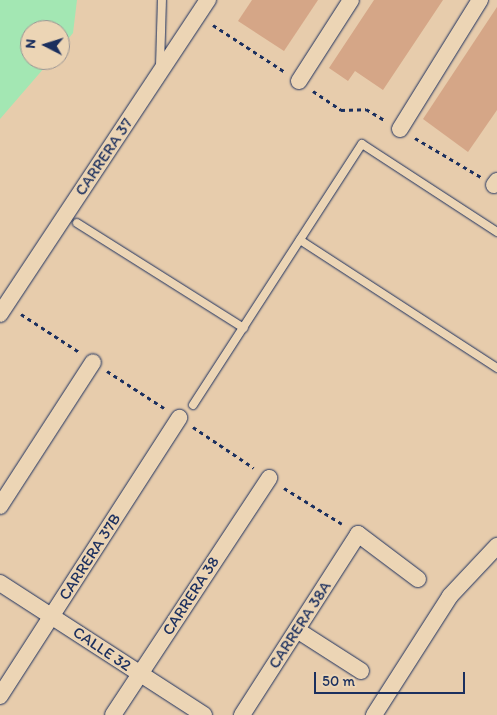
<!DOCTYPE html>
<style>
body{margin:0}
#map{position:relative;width:497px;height:715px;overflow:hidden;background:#e7ccac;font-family:Itim,sans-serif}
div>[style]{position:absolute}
.green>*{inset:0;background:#a3e7b3}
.building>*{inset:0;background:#d5a687}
.path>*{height:3px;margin-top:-1.5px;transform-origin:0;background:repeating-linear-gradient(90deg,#1b2f5e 0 4px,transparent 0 8px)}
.roads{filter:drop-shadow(0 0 1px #1b2f5e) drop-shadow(0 0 1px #1b2f5e)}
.service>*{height:8px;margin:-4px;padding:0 4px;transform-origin:4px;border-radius:4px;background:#ecd5b5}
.minor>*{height:16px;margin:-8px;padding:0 8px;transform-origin:8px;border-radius:8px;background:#ecd5b5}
span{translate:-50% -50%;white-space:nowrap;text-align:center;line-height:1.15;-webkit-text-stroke:4px #ecd5b5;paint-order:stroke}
.street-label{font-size:16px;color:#1b2f5e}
.north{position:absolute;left:20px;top:20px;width:50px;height:50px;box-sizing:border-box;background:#ecd5b5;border:1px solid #989392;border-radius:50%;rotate:275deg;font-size:14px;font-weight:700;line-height:20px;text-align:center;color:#1b2f5e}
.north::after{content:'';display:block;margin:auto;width:18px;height:22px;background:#1b2f5e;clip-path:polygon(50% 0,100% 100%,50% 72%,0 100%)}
.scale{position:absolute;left:314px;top:672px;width:151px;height:22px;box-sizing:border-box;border:2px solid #1b2f5e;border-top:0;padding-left:6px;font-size:15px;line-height:18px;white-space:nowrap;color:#1b2f5e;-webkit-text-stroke:4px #ecd5b5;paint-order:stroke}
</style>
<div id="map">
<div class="green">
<div style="clip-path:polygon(0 0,77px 0,73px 33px,60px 49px,60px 30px,30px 30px,30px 60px,51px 60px,0 119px)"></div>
</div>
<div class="building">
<div style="clip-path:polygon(252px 0,318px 0,284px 51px,238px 21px)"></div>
<div style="clip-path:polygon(374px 0,443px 0,383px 90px,355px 71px,348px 81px,329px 68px)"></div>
<div style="clip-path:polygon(497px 7px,497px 110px,468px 152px,423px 119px)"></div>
</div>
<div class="path">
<div style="left:213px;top:25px;width:86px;rotate:33.1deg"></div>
<div style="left:313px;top:91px;width:34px;rotate:34deg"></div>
<div style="left:341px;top:110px;width:25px;rotate:-2deg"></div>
<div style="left:366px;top:109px;width:23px;rotate:31deg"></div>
<div style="left:415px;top:138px;width:77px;rotate:30.6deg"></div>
<div style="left:21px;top:314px;width:69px;rotate:33.2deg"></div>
<div style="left:107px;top:371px;width:68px;rotate:33deg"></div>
<div style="left:193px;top:427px;width:73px;rotate:33.9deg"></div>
<div style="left:284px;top:488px;width:68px;rotate:31.8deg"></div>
</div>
<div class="roads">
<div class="service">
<div style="left:160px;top:66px;width:66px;rotate:-88.3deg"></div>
<div style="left:77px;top:223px;width:197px;rotate:32.2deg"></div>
<div style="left:300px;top:240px;width:235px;rotate:33deg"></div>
<div style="left:193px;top:405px;width:311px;rotate:-57.1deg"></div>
<div style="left:362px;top:144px;width:161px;rotate:33.1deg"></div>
</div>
<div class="minor">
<div style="left:299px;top:81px;width:96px;rotate:-57.3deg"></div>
<div style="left:400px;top:129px;width:152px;rotate:-58.2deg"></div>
<div style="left:494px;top:185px;width:5px;rotate:-53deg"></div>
<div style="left:0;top:314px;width:377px;rotate:-56.5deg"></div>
<div style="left:0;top:506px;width:171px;rotate:-57.1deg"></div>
<div style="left:0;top:583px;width:243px;rotate:32.9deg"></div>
<div style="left:297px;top:630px;width:76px;rotate:32.6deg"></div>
<div style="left:0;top:696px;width:331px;rotate:-57.2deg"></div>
<div style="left:113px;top:715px;width:284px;rotate:-56.6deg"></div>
<div style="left:242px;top:715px;width:215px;rotate:-57.3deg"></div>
<div style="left:358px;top:534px;width:75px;rotate:36.9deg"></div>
<div style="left:374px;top:715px;width:141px;rotate:-57.4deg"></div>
<div style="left:450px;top:596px;width:69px;rotate:-46.8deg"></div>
</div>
</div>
<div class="street-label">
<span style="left:104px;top:157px;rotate:-56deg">CARRERA 37</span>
<span style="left:90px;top:557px;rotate:-57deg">CARRERA 37B</span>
<span style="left:191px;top:596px;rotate:-57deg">CARRERA 38</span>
<span style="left:300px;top:625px;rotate:-57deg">CARRERA 38A</span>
<span style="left:102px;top:649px;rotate:34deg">CALLE 32</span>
</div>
<div class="north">N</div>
<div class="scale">50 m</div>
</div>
